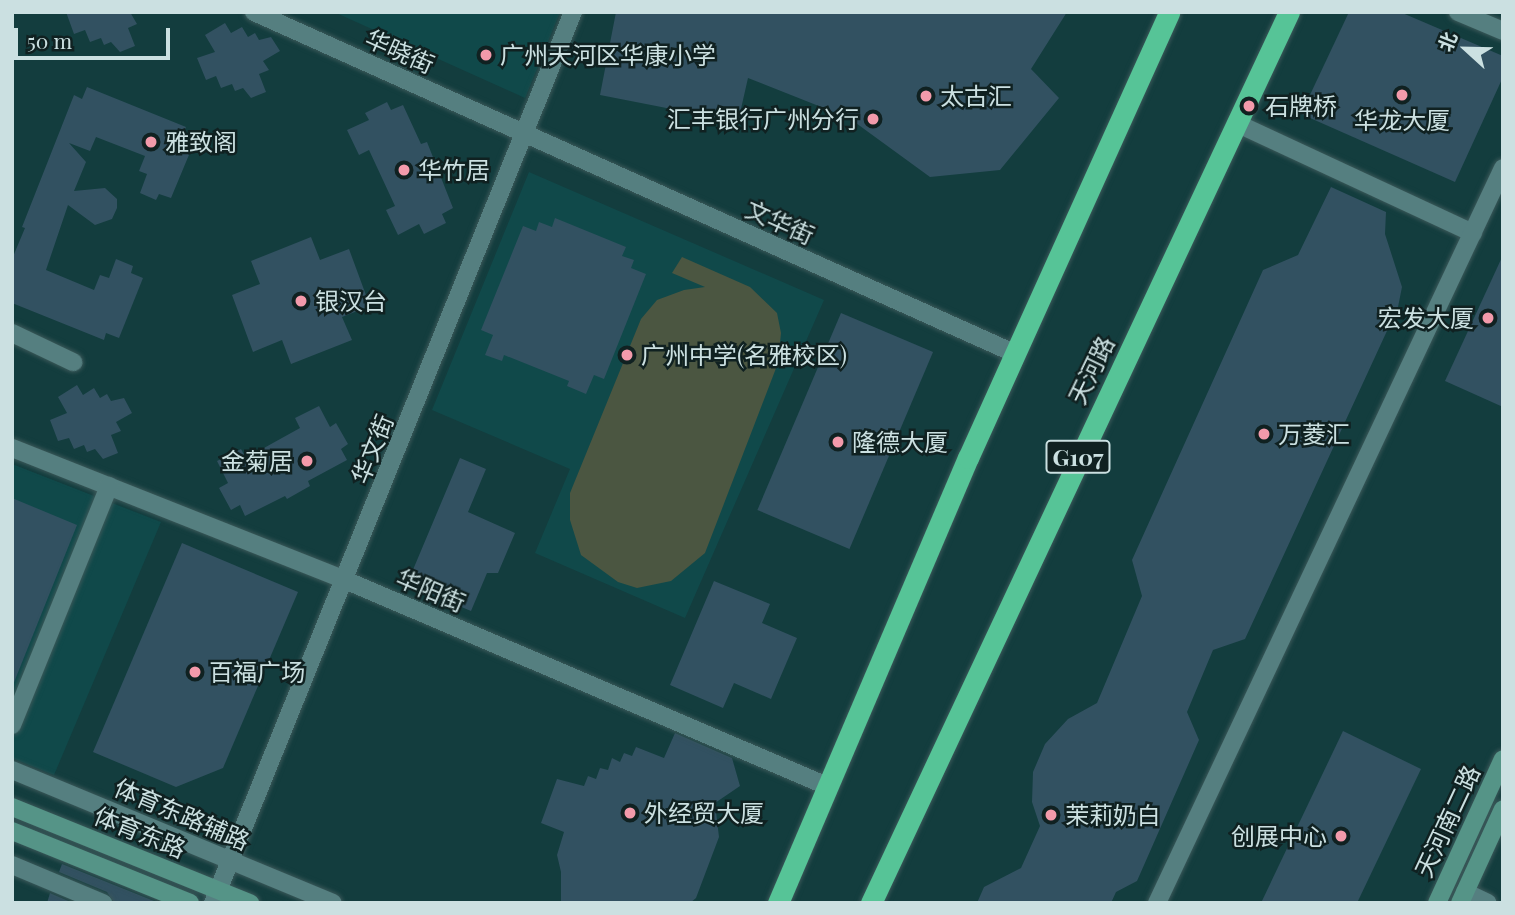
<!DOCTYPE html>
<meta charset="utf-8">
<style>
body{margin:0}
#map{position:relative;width:1515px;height:915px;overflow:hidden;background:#133d3e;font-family:"Playfair Display","Noto Sans SC",serif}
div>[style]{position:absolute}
.built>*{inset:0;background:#10494a}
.green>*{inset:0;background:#4b5641}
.building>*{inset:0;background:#325161;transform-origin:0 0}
.roads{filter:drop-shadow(0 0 2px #3b5859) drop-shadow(0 0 2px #3b5859)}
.street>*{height:18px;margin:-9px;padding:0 9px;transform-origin:9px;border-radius:9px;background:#557f80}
.secondary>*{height:18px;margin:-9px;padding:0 9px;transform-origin:9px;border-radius:9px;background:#559487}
.highway>*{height:21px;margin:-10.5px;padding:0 10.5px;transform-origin:10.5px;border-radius:10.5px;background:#56c497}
.dots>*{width:19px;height:19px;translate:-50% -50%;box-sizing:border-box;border:4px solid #102121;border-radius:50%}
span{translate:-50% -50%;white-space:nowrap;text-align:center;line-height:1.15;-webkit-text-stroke:5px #102121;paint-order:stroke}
.shield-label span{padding:2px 5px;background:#102121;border:2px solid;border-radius:5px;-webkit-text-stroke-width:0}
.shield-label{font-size:23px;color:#cbe0e1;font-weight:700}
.street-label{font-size:24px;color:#cbe0e1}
.poi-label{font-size:24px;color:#cbe0e1}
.left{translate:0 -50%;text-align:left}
.right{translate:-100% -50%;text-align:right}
.frame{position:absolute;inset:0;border:14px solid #cbe0e1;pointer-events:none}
.north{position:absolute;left:1431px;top:14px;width:70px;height:70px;-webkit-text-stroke:5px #102121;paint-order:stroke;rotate:292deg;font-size:19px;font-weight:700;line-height:28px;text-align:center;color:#cbe0e1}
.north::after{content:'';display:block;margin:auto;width:24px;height:32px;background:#cbe0e1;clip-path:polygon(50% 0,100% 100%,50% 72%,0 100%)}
.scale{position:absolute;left:14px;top:28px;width:156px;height:32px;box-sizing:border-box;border:4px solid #cbe0e1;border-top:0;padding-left:9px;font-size:21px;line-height:24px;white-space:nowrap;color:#cbe0e1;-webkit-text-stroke:5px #102121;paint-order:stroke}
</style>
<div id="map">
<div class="built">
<div style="clip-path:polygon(334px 12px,560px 12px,525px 98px)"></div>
<div style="clip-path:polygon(529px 172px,824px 300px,685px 618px,535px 553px,570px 469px,432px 410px)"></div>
<div style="clip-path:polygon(12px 464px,161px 522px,54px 775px,12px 758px)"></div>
</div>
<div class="green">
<div style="clip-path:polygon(682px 257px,750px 287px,777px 313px,781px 333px,778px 363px,705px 553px,671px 581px,637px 588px,618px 582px,581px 555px,570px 520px,570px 493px,641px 319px,657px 300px,684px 290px,705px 287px,672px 273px)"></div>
</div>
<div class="building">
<div style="clip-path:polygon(66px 12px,130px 12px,137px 24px,128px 28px,135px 46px,120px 52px,111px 42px,104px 45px,101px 38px,90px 42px,85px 30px,74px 34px)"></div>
<div style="clip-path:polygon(616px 12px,1067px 12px,1031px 69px,1059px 98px,1000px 170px,930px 177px,849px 118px,748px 78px,738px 122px,600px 95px)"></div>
<div style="clip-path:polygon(1349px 12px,1400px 12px,1503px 56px,1503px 77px,1455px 182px,1301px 114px)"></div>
<div style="clip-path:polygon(225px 23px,231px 33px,242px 27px,248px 37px,255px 33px,259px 40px,271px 37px,280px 51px,263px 61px,269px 70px,259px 74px,266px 92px,251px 98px,243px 88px,235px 91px,232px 84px,221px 88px,216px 76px,206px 80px,197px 58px,215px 52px,205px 35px)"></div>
<div style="clip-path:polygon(87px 87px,186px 127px,183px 133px,196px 138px,171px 198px,159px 194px,156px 200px,140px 193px,147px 174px,139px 171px,145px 156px,96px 137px,90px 151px,69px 143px,86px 162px,74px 191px,105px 188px,117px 199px,117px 208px,112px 219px,95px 225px,68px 205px,46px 270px,94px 290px,100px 275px,109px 278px,116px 259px,133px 266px,131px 273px,143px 278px,119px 338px,106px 333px,104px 340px,12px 303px,12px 259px,25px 228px,22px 227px,74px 95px,82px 99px)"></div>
<div style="clip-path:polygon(387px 102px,391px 110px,403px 105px,421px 144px,427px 142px,453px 208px,442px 214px,446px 223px,424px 234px,419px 224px,398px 235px,386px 210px,395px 206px,369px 150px,359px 155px,347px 130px,369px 120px,365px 113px)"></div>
<div style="clip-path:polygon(1331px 187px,1386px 212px,1385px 234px,1402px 287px,1398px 307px,1245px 639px,1213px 650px,1187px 712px,1199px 740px,1137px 881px,1116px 892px,1111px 903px,977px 903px,984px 887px,1021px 868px,1040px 826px,1032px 802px,1033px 772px,1045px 744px,1068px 719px,1097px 703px,1142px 596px,1132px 560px,1263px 270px,1298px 255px)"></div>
<div style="clip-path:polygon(555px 218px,626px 247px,622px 256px,634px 260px,631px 268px,646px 274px,604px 379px,594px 375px,586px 394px,567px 386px,569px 381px,504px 355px,502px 361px,485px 355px,493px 335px,481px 330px,523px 226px,536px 231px,539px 222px,552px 227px)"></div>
<div style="clip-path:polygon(311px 237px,320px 260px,349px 249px,370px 306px,342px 317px,352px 340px,291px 364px,282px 340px,253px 352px,232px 295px,260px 284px,251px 261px)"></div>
<div style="clip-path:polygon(1503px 255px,1503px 407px,1445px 381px)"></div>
<div style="left:841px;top:313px;width:100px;height:214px;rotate:23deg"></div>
<div style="clip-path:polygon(77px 385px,83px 395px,94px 388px,100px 398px,107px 394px,111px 401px,124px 398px,132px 413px,116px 422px,121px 431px,111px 435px,118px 453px,103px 459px,95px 449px,87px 452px,84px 445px,74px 449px,69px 438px,58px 441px,50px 420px,67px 413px,58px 397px)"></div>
<div style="clip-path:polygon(319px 406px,330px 427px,336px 423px,348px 444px,341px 449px,347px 460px,308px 481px,310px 486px,287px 499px,285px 496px,245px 516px,240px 505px,231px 510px,219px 488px,228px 483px,217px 461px,241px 449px,246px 458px,300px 428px,295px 418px)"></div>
<div style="clip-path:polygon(460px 458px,486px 469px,468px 512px,515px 533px,498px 573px,487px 573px,471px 611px,407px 584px)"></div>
<div style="clip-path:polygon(12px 498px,77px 525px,13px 685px,12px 685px)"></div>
<div style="clip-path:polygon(182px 543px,298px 592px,223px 768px,176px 787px,93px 752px)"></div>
<div style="clip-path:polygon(714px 581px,770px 604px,762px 623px,797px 638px,771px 699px,734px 683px,723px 708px,670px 685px)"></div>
<div style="clip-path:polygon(1343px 731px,1421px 769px,1357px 903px,1261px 903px)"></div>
<div style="clip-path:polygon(675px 733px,732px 758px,740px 786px,715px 803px,719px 837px,696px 898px,690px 903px,561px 903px,561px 872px,557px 855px,564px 832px,541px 823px,557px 779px,584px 786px,588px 776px,596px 779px,600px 768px,608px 770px,612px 758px,620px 762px,624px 753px,632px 756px,636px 747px,664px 758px)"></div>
<div style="clip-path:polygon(62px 864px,159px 903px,114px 903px,107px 892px,59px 872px)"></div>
<div style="clip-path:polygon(50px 893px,73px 903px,47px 903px)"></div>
</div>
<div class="roads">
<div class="street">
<div style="left:254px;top:12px;width:833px;rotate:24.17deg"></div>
<div style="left:1458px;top:12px;width:49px;rotate:22.9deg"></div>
<div style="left:1238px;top:124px;width:259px;rotate:24.9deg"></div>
<div style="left:12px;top:333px;width:68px;rotate:25.4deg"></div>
<div style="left:12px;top:448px;width:358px;rotate:21.6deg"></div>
<div style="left:345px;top:580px;width:524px;rotate:23.14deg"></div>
<div style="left:12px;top:725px;width:258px;rotate:-67.9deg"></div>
<div style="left:12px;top:770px;width:347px;rotate:22.5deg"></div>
<div style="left:12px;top:865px;width:99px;rotate:22.7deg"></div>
<div style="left:1465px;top:892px;width:25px;rotate:26deg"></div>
<div style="left:213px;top:903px;width:961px;rotate:-68deg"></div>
<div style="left:1157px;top:903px;width:812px;rotate:-64.79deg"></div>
</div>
<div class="secondary">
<div style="left:12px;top:807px;width:257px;rotate:22deg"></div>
<div style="left:12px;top:831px;width:192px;rotate:22deg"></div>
<div style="left:1437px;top:903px;width:158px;rotate:-65.4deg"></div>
<div style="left:1460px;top:903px;width:103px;rotate:-65.4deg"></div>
</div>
<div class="highway">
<div style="left:778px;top:903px;width:484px;rotate:-66.9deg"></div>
<div style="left:968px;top:458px;width:489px;rotate:-65.7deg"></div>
<div style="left:871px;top:903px;width:984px;rotate:-64.87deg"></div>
</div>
</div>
<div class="dots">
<div style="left:486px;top:55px;background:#f39aab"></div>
<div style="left:1402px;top:95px;background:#f39aab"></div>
<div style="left:926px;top:96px;background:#f39aab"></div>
<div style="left:1249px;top:106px;background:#f39aab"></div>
<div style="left:873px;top:119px;background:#f39aab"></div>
<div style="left:151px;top:142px;background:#f39aab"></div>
<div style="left:404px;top:170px;background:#f39aab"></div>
<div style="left:301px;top:301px;background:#f39aab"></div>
<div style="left:1488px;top:318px;background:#f39aab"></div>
<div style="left:627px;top:355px;background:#f39aab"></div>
<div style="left:1264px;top:434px;background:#f39aab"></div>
<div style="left:838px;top:442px;background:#f39aab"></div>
<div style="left:307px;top:461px;background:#f39aab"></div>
<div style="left:195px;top:672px;background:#f39aab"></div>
<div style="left:630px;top:813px;background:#f39aab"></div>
<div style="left:1051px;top:815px;background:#f39aab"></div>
<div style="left:1341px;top:836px;background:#f39aab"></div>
</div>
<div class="shield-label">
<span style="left:1078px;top:457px">G107</span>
</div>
<div class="street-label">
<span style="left:400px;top:51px;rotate:24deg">华晓街</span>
<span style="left:780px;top:222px;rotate:24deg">文华街</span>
<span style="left:1091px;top:370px;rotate:-64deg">天河路</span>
<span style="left:372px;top:449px;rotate:-68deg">华文街</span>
<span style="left:431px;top:590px;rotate:23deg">华阳街</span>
<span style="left:182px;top:814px;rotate:23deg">体育东路辅路</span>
<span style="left:1447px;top:821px;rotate:-65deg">天河南二路</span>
<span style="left:140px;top:832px;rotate:22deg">体育东路</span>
</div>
<div class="poi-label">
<span class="left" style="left:500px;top:55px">广州天河区华康小学</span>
<span class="left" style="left:940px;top:96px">太古汇</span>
<span class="left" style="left:1265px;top:106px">石牌桥</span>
<span class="right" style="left:859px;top:119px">汇丰银行广州分行</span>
<span style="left:1402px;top:120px">华龙大厦</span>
<span class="left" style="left:165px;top:142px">雅致阁</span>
<span class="left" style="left:418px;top:170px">华竹居</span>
<span class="left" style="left:315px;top:301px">银汉台</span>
<span class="right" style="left:1474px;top:318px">宏发大厦</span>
<span class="left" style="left:641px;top:355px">广州中学(名雅校区)</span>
<span class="left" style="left:1278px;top:434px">万菱汇</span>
<span class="left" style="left:852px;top:442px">隆德大厦</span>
<span class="right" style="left:293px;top:461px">金菊居</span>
<span class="left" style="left:209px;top:672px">百福广场</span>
<span class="left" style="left:644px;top:813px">外经贸大厦</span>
<span class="left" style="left:1065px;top:815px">茉莉奶白</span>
<span class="right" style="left:1327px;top:836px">创展中心</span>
</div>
<div class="frame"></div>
<div class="north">北</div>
<div class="scale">50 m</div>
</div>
